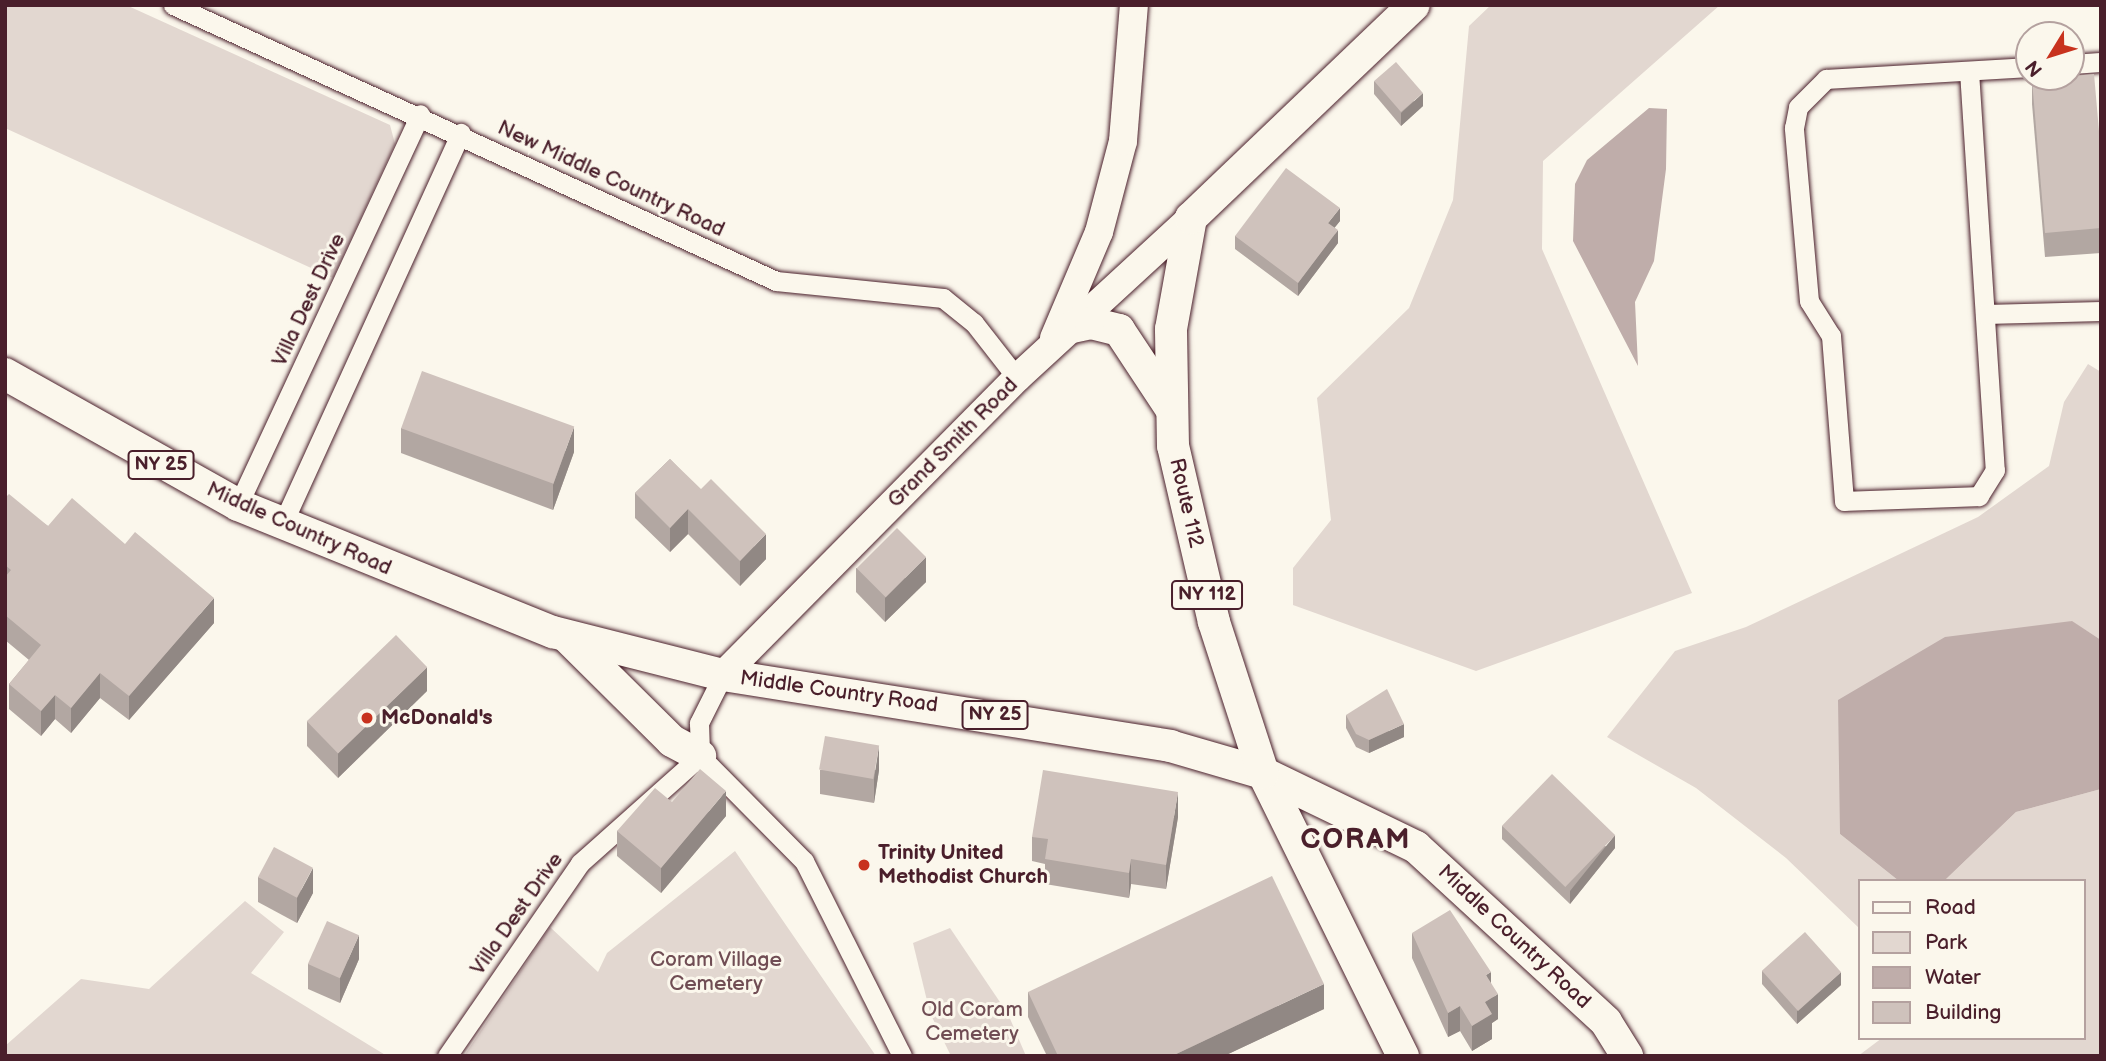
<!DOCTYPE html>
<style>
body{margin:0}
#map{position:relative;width:2106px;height:1061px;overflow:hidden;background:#fbf7ec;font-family:"Balsamiq Sans",sans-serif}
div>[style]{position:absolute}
.green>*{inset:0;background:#e2d7d0}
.water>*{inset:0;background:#bfadaa}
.roads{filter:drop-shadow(0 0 2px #4a1f2b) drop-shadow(0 0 2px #4a1f2b)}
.minor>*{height:19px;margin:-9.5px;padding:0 9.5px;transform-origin:9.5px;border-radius:9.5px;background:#fbf7ec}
.secondary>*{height:28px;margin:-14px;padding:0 14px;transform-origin:14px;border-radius:14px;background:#fbf7ec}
.primary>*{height:32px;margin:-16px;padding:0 16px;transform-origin:16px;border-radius:16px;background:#fbf7ec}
.wall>*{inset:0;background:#b2a7a2}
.shaded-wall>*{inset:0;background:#918884}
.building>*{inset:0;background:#cfc2bc;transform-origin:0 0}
.dots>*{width:19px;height:19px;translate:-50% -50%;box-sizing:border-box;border:4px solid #fbf7ec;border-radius:50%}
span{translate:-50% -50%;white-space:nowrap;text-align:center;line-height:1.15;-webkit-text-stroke:6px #fbf7ec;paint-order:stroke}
.shield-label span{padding:2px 5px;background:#fbf7ec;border:2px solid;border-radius:5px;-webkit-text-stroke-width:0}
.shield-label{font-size:19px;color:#4a1f2b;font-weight:700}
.street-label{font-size:21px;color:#4a1f2b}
.poi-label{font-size:21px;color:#4a1f2b;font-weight:700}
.left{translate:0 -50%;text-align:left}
.park-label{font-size:21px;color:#704d54}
.district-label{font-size:28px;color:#4a1f2b;font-weight:700;letter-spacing:2px}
.frame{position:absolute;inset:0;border:7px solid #4a1f2b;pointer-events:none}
.legend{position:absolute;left:1858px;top:879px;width:228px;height:161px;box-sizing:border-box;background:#fbf7ec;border:2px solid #b4a19f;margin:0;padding:9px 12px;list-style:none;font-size:21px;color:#4a1f2b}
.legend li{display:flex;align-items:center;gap:14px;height:35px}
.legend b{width:35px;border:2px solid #b4a19f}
.north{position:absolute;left:2015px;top:21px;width:70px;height:70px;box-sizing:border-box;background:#fbf7ec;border:2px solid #b4a19f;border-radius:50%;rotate:232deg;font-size:19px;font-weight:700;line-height:28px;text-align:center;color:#4a1f2b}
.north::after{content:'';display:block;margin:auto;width:24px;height:32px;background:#c8321e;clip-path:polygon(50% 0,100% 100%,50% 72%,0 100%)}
</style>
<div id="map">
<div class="green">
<div style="clip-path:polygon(5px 5px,126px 5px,390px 125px,395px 144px,333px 278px,5px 128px)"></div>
<div style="clip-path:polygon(1491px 5px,1720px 5px,1543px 161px,1542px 249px,1692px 593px,1476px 671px,1293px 605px,1293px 568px,1331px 520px,1317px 398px,1409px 308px,1453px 200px,1469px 26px)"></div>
<div style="clip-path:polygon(2088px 364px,2101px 372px,2101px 640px,2071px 621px,1840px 834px,1899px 881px,1859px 881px,1859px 928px,1786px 858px,1696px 788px,1607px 737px,1675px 651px,1746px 627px,1978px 517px,2049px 466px,2064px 402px)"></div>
<div style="clip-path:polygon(2101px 789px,2101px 1056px,1858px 1056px,1882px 1038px,2083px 1038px,2083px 881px,1944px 881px,2016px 812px)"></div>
<div style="clip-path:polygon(735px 851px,876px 1056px,464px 1056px,550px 927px,598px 972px,607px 953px)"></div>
<div style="clip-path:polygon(245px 901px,284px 932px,251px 973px,387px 1056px,5px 1056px,5px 1046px,81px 979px,149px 989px)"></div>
<div style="clip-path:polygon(950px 928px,1008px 1014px,1026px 1056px,951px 1056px,930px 1013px,913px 943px)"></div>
</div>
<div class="water">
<div style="clip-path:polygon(1649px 108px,1667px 109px,1666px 169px,1654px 261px,1635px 302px,1638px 366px,1573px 241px,1575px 184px,1587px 160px)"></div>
<div style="clip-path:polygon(2072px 621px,2101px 640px,2101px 789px,2016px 812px,1944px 881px,1899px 881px,1840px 834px,1838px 700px,1945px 637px)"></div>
</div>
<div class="roads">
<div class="minor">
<div style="left:173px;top:5px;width:663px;rotate:24.59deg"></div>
<div style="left:776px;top:281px;width:168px;rotate:5.8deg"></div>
<div style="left:943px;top:298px;width:40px;rotate:39deg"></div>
<div style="left:974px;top:323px;width:70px;rotate:52deg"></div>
<div style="left:2071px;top:64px;width:30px;rotate:-4deg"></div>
<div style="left:1969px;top:71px;width:400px;rotate:86.3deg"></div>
<div style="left:1995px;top:470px;width:31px;rotate:122deg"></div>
<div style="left:1979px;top:496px;width:135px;rotate:177.9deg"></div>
<div style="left:1844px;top:501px;width:166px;rotate:-94.5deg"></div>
<div style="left:1831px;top:336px;width:41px;rotate:-122.2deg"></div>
<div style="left:1809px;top:301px;width:174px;rotate:-95deg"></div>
<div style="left:1794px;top:128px;width:21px;rotate:-79deg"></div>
<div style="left:1798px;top:107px;width:40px;rotate:-45deg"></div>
<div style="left:1826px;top:79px;width:203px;rotate:-3.4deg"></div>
<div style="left:1985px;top:314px;width:116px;rotate:-1.5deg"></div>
<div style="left:238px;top:505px;width:431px;rotate:-65deg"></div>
<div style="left:282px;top:525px;width:431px;rotate:-65.5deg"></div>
<div style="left:723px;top:675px;width:54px;rotate:116.6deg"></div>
<div style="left:699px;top:723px;width:33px;rotate:88deg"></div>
<div style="left:700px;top:756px;width:148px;rotate:45.3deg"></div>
<div style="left:804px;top:861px;width:218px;rotate:63.3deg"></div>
<div style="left:447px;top:1056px;width:234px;rotate:-55.4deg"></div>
<div style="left:580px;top:863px;width:161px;rotate:-41.7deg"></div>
</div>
<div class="secondary">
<div style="left:1054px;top:338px;width:115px;rotate:-67deg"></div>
<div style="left:1099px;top:232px;width:94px;rotate:-75.2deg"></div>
<div style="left:1123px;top:141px;width:136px;rotate:-85.4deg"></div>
<div style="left:723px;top:675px;width:418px;rotate:-45.3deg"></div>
<div style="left:1017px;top:378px;width:236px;rotate:-42.6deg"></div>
</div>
<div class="primary">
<div style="left:1072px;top:327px;width:19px;rotate:-12deg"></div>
<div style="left:1091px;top:323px;width:29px;rotate:14deg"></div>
<div style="left:1119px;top:330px;width:96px;rotate:56.5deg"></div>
<div style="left:5px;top:374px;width:267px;rotate:29.3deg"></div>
<div style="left:238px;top:505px;width:340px;rotate:22deg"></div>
<div style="left:553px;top:632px;width:175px;rotate:14.2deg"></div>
<div style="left:723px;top:675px;width:453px;rotate:9deg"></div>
<div style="left:1170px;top:746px;width:97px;rotate:16.2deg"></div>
<div style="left:1263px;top:773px;width:170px;rotate:25.8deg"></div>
<div style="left:1416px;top:847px;width:258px;rotate:42.6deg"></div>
<div style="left:1606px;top:1022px;width:40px;rotate:58deg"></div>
<div style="left:566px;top:636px;width:149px;rotate:44.7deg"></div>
<div style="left:672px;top:741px;width:32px;rotate:28deg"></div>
<div style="left:1403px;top:1056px;width:316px;rotate:-116.3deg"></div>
<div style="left:1263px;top:773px;width:159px;rotate:-108deg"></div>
<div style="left:1214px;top:622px;width:181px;rotate:-103.1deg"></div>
<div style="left:1173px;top:446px;width:117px;rotate:-91deg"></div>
<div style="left:1171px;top:329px;width:113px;rotate:-79.8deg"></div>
<div style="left:1191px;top:218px;width:308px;rotate:-43.7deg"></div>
</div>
</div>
<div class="wall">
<div style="clip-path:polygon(2032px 80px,2101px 154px,2101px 253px,2045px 257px,2032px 104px)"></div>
<div style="clip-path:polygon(1374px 81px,1423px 106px,1401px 126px,1374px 94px)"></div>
<div style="clip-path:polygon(1340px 221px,1334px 228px,1338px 243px,1298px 296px,1235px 249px,1235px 236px)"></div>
<div style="clip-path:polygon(401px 428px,574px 452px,553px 510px,401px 453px)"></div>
<div style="clip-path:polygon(670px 459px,766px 559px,740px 586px,688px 534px,670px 552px,635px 518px,635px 493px)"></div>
<div style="clip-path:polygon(5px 498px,48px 526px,214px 623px,129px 720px,100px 698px,71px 733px,55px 719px,41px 736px,9px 709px,9px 684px,29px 660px,5px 640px)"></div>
<div style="clip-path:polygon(856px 568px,926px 582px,885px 622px,856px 592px)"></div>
<div style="clip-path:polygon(427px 691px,338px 778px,307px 746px,307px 721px)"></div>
<div style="clip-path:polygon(1346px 715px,1404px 737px,1369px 753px,1356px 747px,1346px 728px)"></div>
<div style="clip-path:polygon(820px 770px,879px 770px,874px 803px,820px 794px)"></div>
<div style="clip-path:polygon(672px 802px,726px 816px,661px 893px,617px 856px,617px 831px)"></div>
<div style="clip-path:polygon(1178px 817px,1166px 889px,1131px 884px,1129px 898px,1045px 884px,1045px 864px,1032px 861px,1032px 837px)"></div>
<div style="clip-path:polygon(1502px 826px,1615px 848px,1570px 904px,1502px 839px)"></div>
<div style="clip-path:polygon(258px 877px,313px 893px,297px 923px,258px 902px)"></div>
<div style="clip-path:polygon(1412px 933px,1491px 983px,1498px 1019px,1492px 1023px,1492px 1039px,1472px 1051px,1460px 1031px,1448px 1037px,1412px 958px)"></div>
<div style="clip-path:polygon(359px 959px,340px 1003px,308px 989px,308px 964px)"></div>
<div style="clip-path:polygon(1762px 971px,1841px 985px,1797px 1024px,1762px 984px)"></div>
<div style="clip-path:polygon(1028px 992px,1324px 1009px,1224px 1056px,1047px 1056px,1028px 1017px)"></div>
</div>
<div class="shaded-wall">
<div style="clip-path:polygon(1423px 93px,1423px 106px,1401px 126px,1401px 113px)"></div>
<div style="clip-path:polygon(1340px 208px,1340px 221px,1328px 236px,1328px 223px)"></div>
<div style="clip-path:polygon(1338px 230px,1338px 243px,1298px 296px,1298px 283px)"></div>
<div style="clip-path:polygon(574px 427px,574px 452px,553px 510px,553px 485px)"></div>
<div style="clip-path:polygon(688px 509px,688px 534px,670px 552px,670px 528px)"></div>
<div style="clip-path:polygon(766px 534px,766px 559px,740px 586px,740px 561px)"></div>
<div style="clip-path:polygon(926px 557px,926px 582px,885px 622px,885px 598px)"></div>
<div style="clip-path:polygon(214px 598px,214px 623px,129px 720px,129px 696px)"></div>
<div style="clip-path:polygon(427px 667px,427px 691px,338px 778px,338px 753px)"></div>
<div style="clip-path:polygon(100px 673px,100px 698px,71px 733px,71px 708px)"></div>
<div style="clip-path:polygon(55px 695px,55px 719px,41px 736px,41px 711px)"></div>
<div style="clip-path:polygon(1404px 724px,1404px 737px,1369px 753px,1369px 740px)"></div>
<div style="clip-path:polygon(879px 746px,879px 770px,874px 803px,874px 779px)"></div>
<div style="clip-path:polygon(726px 791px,726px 816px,661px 893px,661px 868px)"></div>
<div style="clip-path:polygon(1178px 792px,1178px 817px,1166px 889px,1166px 865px)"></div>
<div style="clip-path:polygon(1615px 835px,1615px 848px,1570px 904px,1570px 891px)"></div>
<div style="clip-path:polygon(1131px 859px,1131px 884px,1129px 898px,1129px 873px)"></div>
<div style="clip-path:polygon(313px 868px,313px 893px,297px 923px,297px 898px)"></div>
<div style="clip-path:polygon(359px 935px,359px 959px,340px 1003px,340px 978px)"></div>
<div style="clip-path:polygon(1491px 972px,1491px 997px,1486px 975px)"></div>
<div style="clip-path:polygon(1841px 972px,1841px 985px,1797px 1024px,1797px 1011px)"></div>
<div style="clip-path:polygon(1324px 984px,1324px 1009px,1224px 1056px,1172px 1056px)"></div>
<div style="clip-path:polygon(1498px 994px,1498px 1019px,1492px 1023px,1492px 1039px,1472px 1051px,1472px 1026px,1485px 1002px)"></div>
<div style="clip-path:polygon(1460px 1006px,1460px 1031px,1448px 1037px,1448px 1013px)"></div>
</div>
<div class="building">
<div style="left:1396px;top:62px;width:41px;height:29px;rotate:49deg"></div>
<div style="clip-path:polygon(2094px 74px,2101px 154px,2101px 228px,2045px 233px,2032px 80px)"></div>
<div style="clip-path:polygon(1286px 168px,1340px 208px,1328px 223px,1338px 230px,1298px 283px,1235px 236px)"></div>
<div style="left:422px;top:371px;width:162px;height:61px;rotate:20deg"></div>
<div style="clip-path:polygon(670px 459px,701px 489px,711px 479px,766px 534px,740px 561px,688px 509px,670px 528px,635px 493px)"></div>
<div style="clip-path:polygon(9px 494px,48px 526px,72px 498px,125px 544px,135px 532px,214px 598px,129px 696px,100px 673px,71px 708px,55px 695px,41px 711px,9px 684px,41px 645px,5px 615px,5px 577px,11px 570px,5px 565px,5px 498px)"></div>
<div style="left:897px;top:528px;width:41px;height:57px;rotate:45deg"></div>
<div style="left:396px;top:635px;width:45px;height:124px;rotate:46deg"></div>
<div style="clip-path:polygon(1387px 689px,1404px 724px,1369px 740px,1356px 734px,1346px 715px)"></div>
<div style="left:825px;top:736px;width:55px;height:34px;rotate:10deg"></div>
<div style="clip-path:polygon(700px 769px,726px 791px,661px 868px,617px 831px,655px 788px,672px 802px)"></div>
<div style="clip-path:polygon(1043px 770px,1178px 792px,1166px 865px,1131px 859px,1129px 873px,1045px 859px,1048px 839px,1032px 837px)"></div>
<div style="left:1552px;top:774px;width:88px;height:72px;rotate:44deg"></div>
<div style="left:274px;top:847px;width:44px;height:34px;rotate:28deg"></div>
<div style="clip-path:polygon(1272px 876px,1324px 984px,1172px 1056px,1058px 1056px,1028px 992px)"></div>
<div style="clip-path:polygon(1450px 910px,1491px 972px,1486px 975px,1498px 994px,1485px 1002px,1492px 1014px,1472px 1026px,1460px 1006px,1448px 1013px,1412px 933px)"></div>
<div style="left:327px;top:921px;width:35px;height:47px;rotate:24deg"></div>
<div style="left:1805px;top:932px;width:54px;height:58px;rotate:48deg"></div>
</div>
<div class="dots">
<div style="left:367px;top:718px;background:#c8321e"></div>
<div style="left:864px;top:865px;background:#c8321e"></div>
</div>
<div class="shield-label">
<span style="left:161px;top:465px">NY 25</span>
<span style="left:1207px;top:595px">NY 112</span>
<span style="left:995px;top:715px">NY 25</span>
</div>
<div class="street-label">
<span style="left:611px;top:179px;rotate:25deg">New Middle Country Road</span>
<span style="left:309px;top:300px;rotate:-65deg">Villa Dest Drive</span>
<span style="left:953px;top:443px;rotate:-45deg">Grand Smith Road</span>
<span style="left:1186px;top:503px;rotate:77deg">Route 112</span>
<span style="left:299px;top:529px;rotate:24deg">Middle Country Road</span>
<span style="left:839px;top:692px;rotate:8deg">Middle Country Road</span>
<span style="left:517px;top:914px;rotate:-55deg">Villa Dest Drive</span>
<span style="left:1514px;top:937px;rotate:43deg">Middle Country Road</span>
</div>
<div class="poi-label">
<span class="left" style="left:381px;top:718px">McDonald's</span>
<span class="left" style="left:878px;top:865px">Trinity United<br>Methodist Church</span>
</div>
<div class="park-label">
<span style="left:716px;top:972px">Coram Village<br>Cemetery</span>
<span style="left:972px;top:1022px">Old Coram<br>Cemetery</span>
</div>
<div class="district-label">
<span style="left:1356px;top:840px">CORAM</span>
</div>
<div class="frame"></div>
<ul class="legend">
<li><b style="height:9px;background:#fbf7ec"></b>Road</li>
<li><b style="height:19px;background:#e2d7d0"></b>Park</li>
<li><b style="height:19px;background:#bfadaa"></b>Water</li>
<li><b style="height:19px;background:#cfc2bc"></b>Building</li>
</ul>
<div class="north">N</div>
</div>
